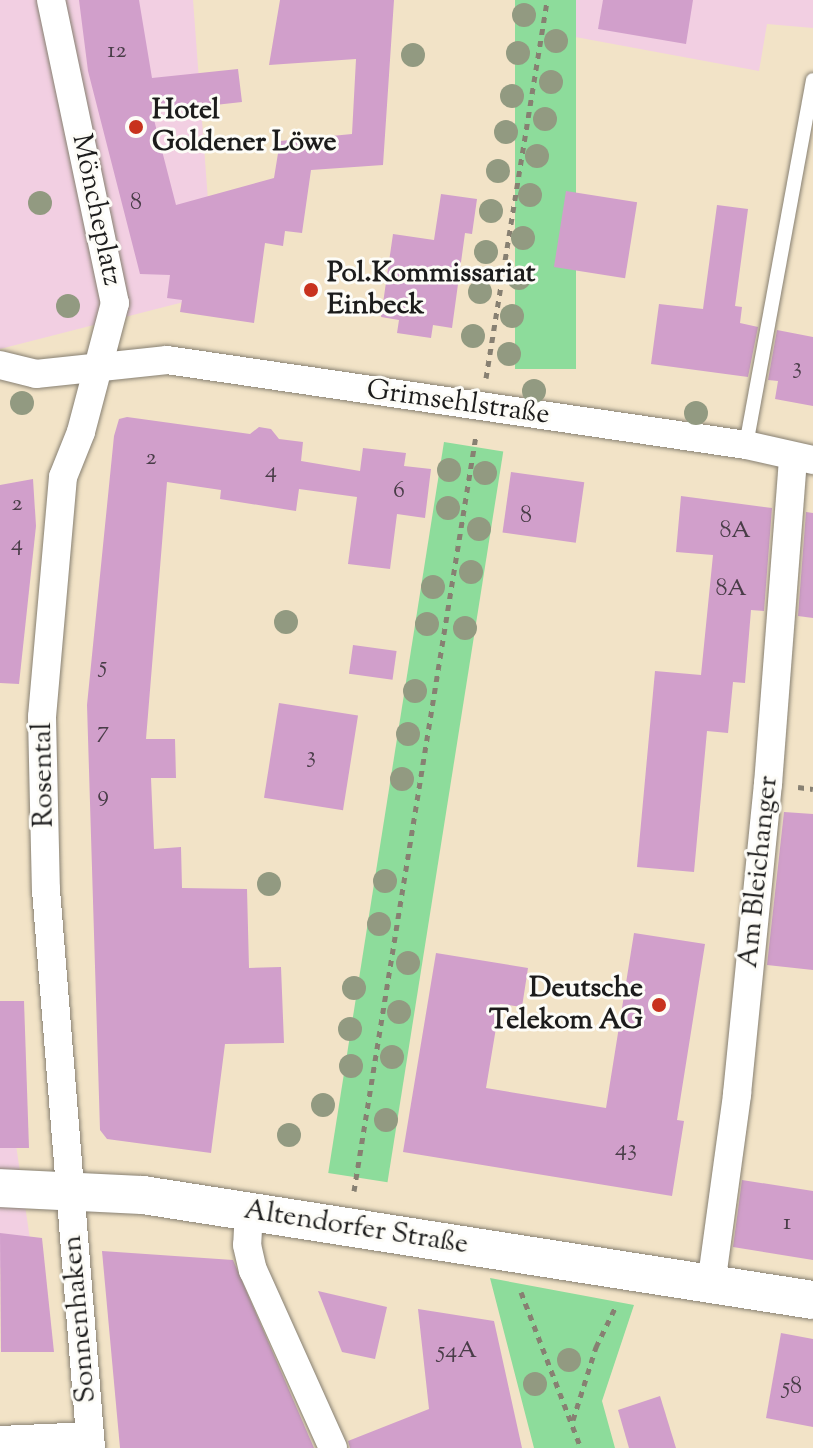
<!DOCTYPE html>
<meta charset="utf-8">
<style>
body{margin:0}
#map{position:relative;width:813px;height:1448px;overflow:hidden;background:#f2e3c7;font-family:"Sorts Mill Goudy",serif}
div>[style]{position:absolute}
.built>*{inset:0;background:#f2cfe2}
.green>*{inset:0;background:#8ddc9b;transform-origin:0 0}
.building>*{inset:0;background:#d19fcb;transform-origin:0 0}
.path>*{height:5px;margin-top:-2.5px;transform-origin:0;background:repeating-linear-gradient(90deg,#878072 0 6px,transparent 0 12px)}
.roads{filter:drop-shadow(0 0 2px #878072) drop-shadow(0 0 2px #878072)}
.lane>*{height:14px;margin:-7px;padding:0 7px;transform-origin:7px;border-radius:7px;background:#fff}
.street>*{height:28px;margin:-14px;padding:0 14px;transform-origin:14px;border-radius:14px;background:#fff}
.secondary>*{height:38px;margin:-19px;padding:0 19px;transform-origin:19px;border-radius:19px;background:#fff}
.trees>*{width:24px;height:24px;margin:-12px;border-radius:50%;background:#929a81}
.dots>*{width:22px;height:22px;translate:-50% -50%;box-sizing:border-box;border:4px solid #fdfcf7;border-radius:50%}
span{translate:-50% -50%;white-space:nowrap;text-align:center;line-height:1.15;-webkit-text-stroke:6px #fdfcf7;paint-order:stroke}
.number-label{font-size:24px;color:#493d48}
.number-label span{-webkit-text-stroke-width:0}
.poi-label{font-size:28px;color:#1c1c1c;font-weight:700}
.left{translate:0 -50%;text-align:left}
.right{translate:-100% -50%;text-align:right}
.street-label{font-size:28px;color:#1c1c1c}
</style>
<div id="map">
<div class="built">
<div style="clip-path:polygon(0 0,193px 0,215px 294px,0 349px)"></div>
<div style="clip-path:polygon(576px 0,813px 0,813px 28px,767px 24px,759px 71px,570px 36px)"></div>
<div style="clip-path:polygon(0 1098px,9px 1098px,34px 1266px,0 1267px)"></div>
</div>
<div class="green">
<div style="left:515px;top:0;width:61px;height:369px"></div>
<div style="left:444px;top:442px;width:60px;height:740px;rotate:9deg"></div>
<div style="clip-path:polygon(490px 1278px,634px 1305px,602px 1401px,615px 1448px,534px 1448px)"></div>
</div>
<div class="building">
<div style="clip-path:polygon(79px 0,139px 0,152px 78px,238px 69px,242px 102px,152px 112px,176px 205px,274px 178px,280px 141px,352px 134px,356px 59px,269px 65px,280px 0,394px 0,383px 165px,311px 170px,302px 233px,285px 231px,283px 246px,265px 243px,254px 323px,180px 312px,182px 300px,167px 298px,170px 275px,140px 274px,88px 71px)"></div>
<div style="clip-path:polygon(603px 0,693px 0,686px 44px,598px 29px)"></div>
<div style="left:566px;top:191px;width:72px;height:77px;rotate:9deg"></div>
<div style="clip-path:polygon(441px 194px,477px 199px,472px 234px,465px 233px,452px 328px,433px 325px,431px 338px,397px 333px,399px 320px,381px 317px,393px 234px,434px 240px)"></div>
<div style="clip-path:polygon(717px 205px,748px 209px,735px 306px,742px 307px,740px 323px,758px 327px,748px 377px,651px 364px,659px 304px,703px 309px)"></div>
<div style="clip-path:polygon(777px 330px,813px 337px,813px 406px,775px 399px,778px 381px,768px 380px)"></div>
<div style="clip-path:polygon(127px 417px,250px 434px,259px 427px,271px 429px,279px 439px,303px 442px,301px 461px,360px 471px,363px 448px,406px 453px,404px 466px,431px 469px,425px 518px,397px 514px,390px 569px,348px 564px,357px 497px,299px 489px,296px 511px,220px 499px,221px 490px,167px 482px,146px 739px,175px 739px,176px 778px,151px 778px,154px 849px,181px 847px,182px 888px,247px 889px,249px 968px,281px 967px,284px 1043px,225px 1044px,211px 1153px,107px 1139px,100px 1130px,87px 705px,114px 436px,119px 419px)"></div>
<div style="left:511px;top:472px;width:74px;height:61px;rotate:8deg"></div>
<div style="clip-path:polygon(33px 479px,36px 526px,19px 684px,0 683px,0 485px)"></div>
<div style="clip-path:polygon(681px 496px,772px 508px,764px 611px,751px 610px,745px 683px,733px 682px,728px 733px,707px 731px,694px 872px,637px 867px,655px 671px,701px 675px,713px 555px,676px 552px)"></div>
<div style="clip-path:polygon(806px 512px,813px 513px,813px 618px,798px 616px)"></div>
<div style="left:353px;top:645px;width:44px;height:29px;rotate:8deg"></div>
<div style="left:279px;top:703px;width:80px;height:96px;rotate:9deg"></div>
<div style="clip-path:polygon(784px 812px,813px 814px,813px 970px,767px 965px)"></div>
<div style="clip-path:polygon(634px 933px,705px 944px,677px 1120px,684px 1121px,672px 1196px,403px 1152px,436px 953px,528px 968px,522px 1007px,500px 1004px,486px 1088px,606px 1108px)"></div>
<div style="clip-path:polygon(0 1001px,24px 1001px,29px 1148px,0 1148px)"></div>
<div style="clip-path:polygon(742px 1180px,813px 1191px,813px 1260px,733px 1247px)"></div>
<div style="clip-path:polygon(0 1233px,42px 1238px,54px 1352px,1px 1352px)"></div>
<div style="clip-path:polygon(102px 1251px,233px 1260px,314px 1448px,120px 1448px)"></div>
<div style="clip-path:polygon(318px 1291px,387px 1307px,375px 1359px,342px 1352px)"></div>
<div style="clip-path:polygon(418px 1309px,494px 1321px,522px 1448px,350px 1448px,348px 1441px,429px 1409px)"></div>
<div style="clip-path:polygon(781px 1333px,813px 1339px,813px 1427px,766px 1418px)"></div>
<div style="clip-path:polygon(660px 1396px,676px 1448px,629px 1448px,618px 1410px)"></div>
</div>
<div class="path">
<div style="left:486px;top:378px;width:383px;rotate:-80.8deg"></div>
<div style="left:798px;top:787px;width:15px;rotate:8deg"></div>
<div style="left:354px;top:1191px;width:766px;rotate:-80.83deg"></div>
<div style="left:521px;top:1292px;width:167px;rotate:69deg"></div>
<div style="left:573px;top:1420px;width:77px;rotate:-72.5deg"></div>
<div style="left:596px;top:1347px;width:46px;rotate:-64deg"></div>
</div>
<div class="roads">
<div class="lane">
<div style="left:746px;top:445px;width:371px;rotate:-79.6deg"></div>
</div>
<div class="street">
<div style="left:51px;top:0;width:310px;rotate:78.1deg"></div>
<div style="left:115px;top:303px;width:133px;rotate:104.8deg"></div>
<div style="left:81px;top:432px;width:48px;rotate:111.8deg"></div>
<div style="left:63px;top:477px;width:241px;rotate:95deg"></div>
<div style="left:42px;top:717px;width:173px;rotate:88.7deg"></div>
<div style="left:46px;top:890px;width:560px;rotate:85.39deg"></div>
<div style="left:0;top:365px;width:37px;rotate:14deg"></div>
<div style="left:36px;top:374px;width:132px;rotate:-6.1deg"></div>
<div style="left:167px;top:360px;width:585px;rotate:8.35deg"></div>
<div style="left:746px;top:445px;width:69px;rotate:12.6deg"></div>
<div style="left:249px;top:1210px;width:35px;rotate:93deg"></div>
<div style="left:247px;top:1245px;width:26px;rotate:77deg"></div>
<div style="left:253px;top:1270px;width:195px;rotate:65.8deg"></div>
<div style="left:711px;top:1285px;width:193px;rotate:-82.2deg"></div>
<div style="left:737px;top:1094px;width:312px;rotate:-84.3deg"></div>
<div style="left:768px;top:784px;width:327px;rotate:-85.6deg"></div>
<div style="left:0;top:1440px;width:90px;rotate:-2.5deg"></div>
</div>
<div class="secondary">
<div style="left:0;top:1188px;width:143px;rotate:2.8deg"></div>
<div style="left:143px;top:1195px;width:678px;rotate:8.91deg"></div>
</div>
</div>
<div class="trees">
<div style="left:524px;top:15px"></div>
<div style="left:556px;top:41px"></div>
<div style="left:518px;top:53px"></div>
<div style="left:413px;top:55px"></div>
<div style="left:551px;top:82px"></div>
<div style="left:512px;top:96px"></div>
<div style="left:545px;top:119px"></div>
<div style="left:506px;top:132px"></div>
<div style="left:537px;top:156px"></div>
<div style="left:498px;top:171px"></div>
<div style="left:530px;top:195px"></div>
<div style="left:40px;top:203px"></div>
<div style="left:491px;top:211px"></div>
<div style="left:523px;top:238px"></div>
<div style="left:486px;top:252px"></div>
<div style="left:519px;top:278px"></div>
<div style="left:480px;top:292px"></div>
<div style="left:68px;top:306px"></div>
<div style="left:512px;top:316px"></div>
<div style="left:473px;top:336px"></div>
<div style="left:509px;top:354px"></div>
<div style="left:534px;top:391px"></div>
<div style="left:22px;top:403px"></div>
<div style="left:696px;top:413px"></div>
<div style="left:449px;top:470px"></div>
<div style="left:485px;top:473px"></div>
<div style="left:448px;top:508px"></div>
<div style="left:479px;top:529px"></div>
<div style="left:471px;top:572px"></div>
<div style="left:433px;top:587px"></div>
<div style="left:286px;top:622px"></div>
<div style="left:427px;top:624px"></div>
<div style="left:465px;top:628px"></div>
<div style="left:415px;top:691px"></div>
<div style="left:408px;top:734px"></div>
<div style="left:402px;top:779px"></div>
<div style="left:385px;top:881px"></div>
<div style="left:269px;top:884px"></div>
<div style="left:379px;top:924px"></div>
<div style="left:408px;top:963px"></div>
<div style="left:354px;top:988px"></div>
<div style="left:399px;top:1012px"></div>
<div style="left:350px;top:1029px"></div>
<div style="left:392px;top:1057px"></div>
<div style="left:351px;top:1066px"></div>
<div style="left:323px;top:1105px"></div>
<div style="left:386px;top:1120px"></div>
<div style="left:289px;top:1135px"></div>
<div style="left:569px;top:1360px"></div>
<div style="left:535px;top:1384px"></div>
</div>
<div class="dots">
<div style="left:136px;top:127px;background:#c8321e"></div>
<div style="left:311px;top:290px;background:#c8321e"></div>
<div style="left:659px;top:1005px;background:#c8321e"></div>
</div>
<div class="number-label">
<span style="left:117px;top:52px">12</span>
<span style="left:136px;top:204px">8</span>
<span style="left:797px;top:368px">3</span>
<span style="left:151px;top:459px">2</span>
<span style="left:271px;top:472px">4</span>
<span style="left:399px;top:492px">6</span>
<span style="left:17px;top:505px">2</span>
<span style="left:526px;top:517px">8</span>
<span style="left:735px;top:532px">8A</span>
<span style="left:17px;top:545px">4</span>
<span style="left:731px;top:590px">8A</span>
<span style="left:103px;top:667px">5</span>
<span style="left:103px;top:732px">7</span>
<span style="left:311px;top:757px">3</span>
<span style="left:103px;top:796px">9</span>
<span style="left:626px;top:1150px">43</span>
<span style="left:787px;top:1224px">1</span>
<span style="left:457px;top:1352px">54A</span>
<span style="left:792px;top:1388px">58</span>
</div>
<div class="poi-label">
<span class="left" style="left:152px;top:127px">Hotel<br>Goldener Löwe</span>
<span class="left" style="left:327px;top:290px">Pol.Kommissariat<br>Einbeck</span>
<span class="right" style="left:643px;top:1005px">Deutsche<br>Telekom AG</span>
</div>
<div class="street-label">
<span style="left:96px;top:210px;rotate:78deg">Möncheplatz</span>
<span style="left:458px;top:403px;rotate:8deg">Grimsehlstraße</span>
<span style="left:44px;top:775px;rotate:-91deg">Rosental</span>
<span style="left:759px;top:872px;rotate:-84deg">Am Bleichanger</span>
<span style="left:356px;top:1228px;rotate:9deg">Altendorfer Straße</span>
<span style="left:80px;top:1319px;rotate:-95deg">Sonnenhaken</span>
</div>
</div>
